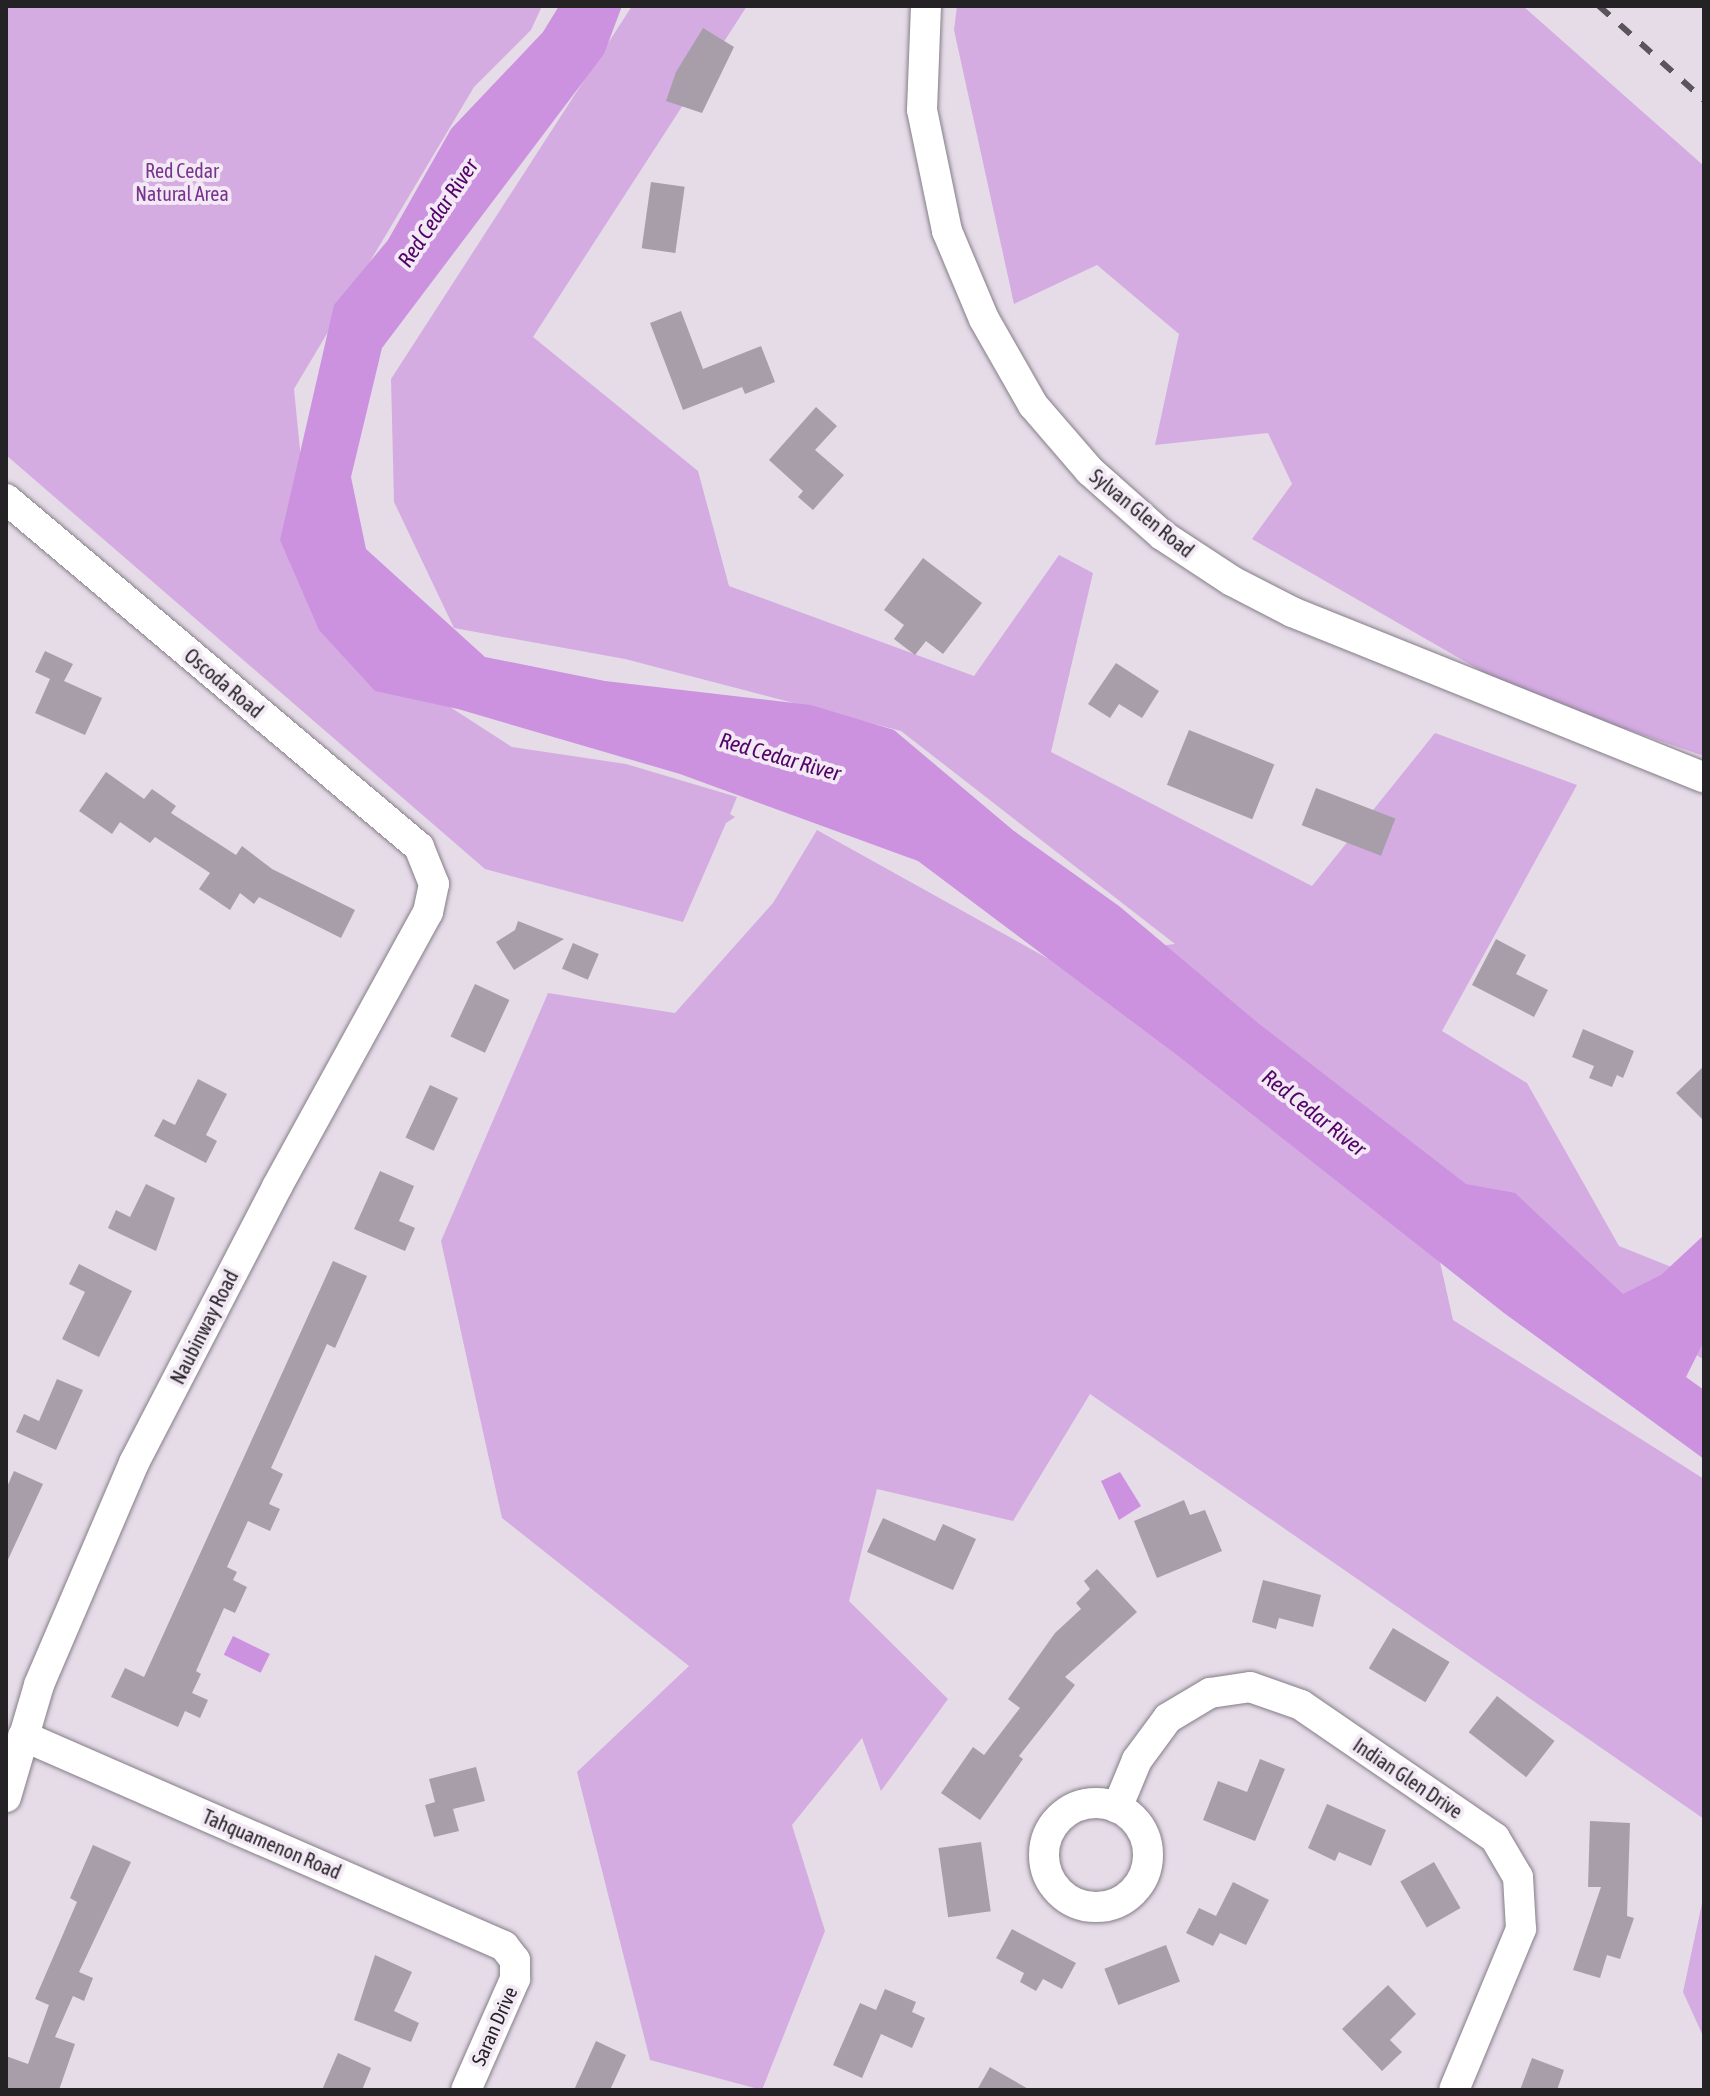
<!DOCTYPE html>
<style>
body{margin:0}
#map{position:relative;width:1710px;height:2096px;overflow:hidden;background:#e5dce8;font-family:"Asap Condensed",sans-serif}
div>[style]{position:absolute}
.green>*{inset:0;background:#d4ace2}
.water>*{inset:0;background:#cc92e0;transform-origin:0 0}
.building>*{inset:0;background:#a79eaa;transform-origin:0 0}
.roads{filter:drop-shadow(0 0 2px #857d88) drop-shadow(0 0 2px #857d88)}
.minor>*{height:30px;margin:-15px;padding:0 15px;transform-origin:15px;border-radius:15px;background:#fff}
.minor>.ring{margin:-15px;padding:0;box-sizing:content-box;background:none;border:30px solid #fff;border-radius:50%}
.rail>*{height:6px;margin-top:-3px;transform-origin:0;background:repeating-linear-gradient(90deg,#59555b 0 14px,transparent 0 28px)}
span{translate:-50% -50%;white-space:nowrap;text-align:center;line-height:1.15;-webkit-text-stroke:8px #f2e9f5;paint-order:stroke}
.park-label{font-size:20px;color:#79348f}
.street-label{font-size:20px;color:#252226}
.water-label{font-size:22px;color:#520367;font-style:italic}
.frame{position:absolute;inset:0;border:8px solid #252226;pointer-events:none}
</style>
<div id="map">
<div class="green">
<div style="clip-path:polygon(6px 6px,542px 6px,531px 30px,474px 87px,294px 389px,317px 621px,512px 747px,626px 764px,737px 797px,730px 814px,735px 817px,726px 823px,683px 922px,485px 869px,6px 455px)"></div>
<div style="clip-path:polygon(632px 6px,747px 6px,533px 337px,698px 471px,729px 586px,974px 676px,1059px 555px,1093px 573px,1051px 752px,1312px 886px,1435px 733px,1577px 785px,1442px 1031px,1527px 1083px,1619px 1246px,1704px 1280px,1704px 1360px,1418px 1164px,1453px 1320px,1704px 1479px,1704px 1819px,1090px 1394px,1013px 1521px,877px 1489px,849px 1601px,948px 1699px,881px 1791px,862px 1738px,792px 1825px,825px 1931px,762px 2090px,650px 2060px,577px 1772px,689px 1666px,502px 1518px,441px 1241px,548px 993px,675px 1013px,773px 903px,817px 830px,1047px 958px,1175px 944px,901px 731px,625px 659px,454px 628px,394px 502px,391px 379px)"></div>
<div style="clip-path:polygon(957px 6px,1523px 6px,1704px 166px,1704px 756px,1518px 692px,1252px 539px,1292px 484px,1268px 433px,1155px 445px,1179px 334px,1097px 265px,1014px 304px,954px 30px)"></div>
<div style="clip-path:polygon(1704px 1894px,1704px 2038px,1683px 1992px)"></div>
</div>
<div class="water">
<div style="clip-path:polygon(559px 6px,622px 6px,604px 54px,382px 348px,351px 477px,366px 549px,485px 657px,605px 681px,811px 705px,894px 730px,1014px 831px,1119px 906px,1258px 1023px,1466px 1184px,1515px 1193px,1623px 1294px,1661px 1275px,1704px 1235px,1704px 1341px,1686px 1377px,1704px 1390px,1704px 1459px,1504px 1313px,1177px 1055px,918px 861px,680px 774px,458px 709px,375px 691px,319px 630px,280px 540px,334px 305px,388px 240px,451px 129px,543px 32px)"></div>
<div style="clip-path:polygon(1120px 1472px,1141px 1506px,1119px 1520px,1101px 1481px)"></div>
<div style="left:233px;top:1636px;width:41px;height:21px;rotate:26deg"></div>
</div>
<div class="building">
<div style="clip-path:polygon(703px 28px,734px 47px,702px 113px,666px 101px,676px 72px)"></div>
<div style="left:651px;top:182px;width:34px;height:67px;rotate:8deg"></div>
<div style="clip-path:polygon(681px 311px,703px 369px,761px 346px,775px 382px,745px 394px,742px 387px,683px 410px,650px 323px)"></div>
<div style="clip-path:polygon(816px 407px,837px 426px,815px 450px,844px 475px,813px 510px,798px 497px,803px 491px,769px 460px)"></div>
<div style="clip-path:polygon(923px 558px,982px 603px,943px 654px,926px 641px,915px 655px,894px 639px,904px 625px,884px 610px)"></div>
<div style="clip-path:polygon(45px 651px,73px 664px,64px 681px,102px 698px,85px 735px,35px 713px,50px 679px,35px 672px)"></div>
<div style="clip-path:polygon(1116px 663px,1159px 691px,1142px 718px,1119px 704px,1110px 718px,1088px 704px)"></div>
<div style="left:1189px;top:730px;width:92px;height:59px;rotate:22deg"></div>
<div style="clip-path:polygon(106px 772px,144px 799px,152px 789px,176px 806px,171px 813px,236px 855px,242px 846px,272px 869px,355px 910px,341px 938px,259px 897px,254px 904px,240px 893px,230px 910px,199px 889px,210px 873px,155px 837px,150px 843px,120px 822px,112px 834px,79px 811px)"></div>
<div style="left:1316px;top:788px;width:85px;height:40px;rotate:21deg"></div>
<div style="clip-path:polygon(518px 921px,564px 939px,514px 970px,496px 942px,515px 930px)"></div>
<div style="clip-path:polygon(1496px 939px,1526px 955px,1516px 974px,1548px 990px,1534px 1017px,1472px 985px)"></div>
<div style="left:573px;top:943px;width:28px;height:28px;rotate:23deg"></div>
<div style="left:475px;top:984px;width:38px;height:58px;rotate:25deg"></div>
<div style="clip-path:polygon(1583px 1029px,1634px 1051px,1623px 1078px,1617px 1075px,1612px 1087px,1589px 1078px,1594px 1066px,1572px 1057px)"></div>
<div style="clip-path:polygon(1704px 1066px,1704px 1121px,1676px 1093px)"></div>
<div style="clip-path:polygon(198px 1079px,227px 1094px,206px 1135px,217px 1141px,206px 1163px,154px 1136px,163px 1119px,175px 1125px)"></div>
<div style="left:430px;top:1085px;width:31px;height:58px;rotate:25deg"></div>
<div style="clip-path:polygon(380px 1171px,414px 1186px,399px 1221px,415px 1228px,405px 1251px,354px 1229px)"></div>
<div style="clip-path:polygon(146px 1184px,175px 1198px,156px 1251px,108px 1228px,116px 1210px,130px 1217px)"></div>
<div style="clip-path:polygon(333px 1261px,367px 1276px,335px 1348px,327px 1344px,271px 1468px,283px 1474px,269px 1504px,280px 1509px,270px 1531px,248px 1521px,227px 1567px,237px 1572px,233px 1580px,247px 1587px,235px 1613px,224px 1608px,196px 1671px,201px 1674px,192px 1693px,208px 1700px,200px 1718px,185px 1711px,178px 1727px,111px 1697px,125px 1668px,144px 1677px)"></div>
<div style="clip-path:polygon(79px 1264px,132px 1291px,99px 1357px,62px 1339px,85px 1292px,69px 1284px)"></div>
<div style="clip-path:polygon(57px 1379px,83px 1390px,56px 1450px,16px 1432px,24px 1414px,39px 1421px)"></div>
<div style="clip-path:polygon(14px 1471px,43px 1484px,6px 1564px,6px 1489px)"></div>
<div style="clip-path:polygon(1184px 1500px,1190px 1515px,1205px 1510px,1222px 1551px,1157px 1578px,1134px 1521px)"></div>
<div style="clip-path:polygon(883px 1518px,935px 1541px,943px 1524px,976px 1539px,953px 1590px,867px 1552px)"></div>
<div style="clip-path:polygon(1097px 1569px,1137px 1612px,1065px 1677px,1075px 1685px,1019px 1756px,1023px 1759px,980px 1820px,941px 1793px,973px 1747px,984px 1755px,1020px 1708px,1008px 1699px,1055px 1633px,1081px 1609px,1076px 1603px,1090px 1589px,1084px 1581px)"></div>
<div style="clip-path:polygon(1263px 1580px,1321px 1595px,1313px 1627px,1279px 1618px,1276px 1629px,1252px 1622px)"></div>
<div style="left:1393px;top:1628px;width:66px;height:47px;rotate:31deg"></div>
<div style="left:1497px;top:1696px;width:73px;height:46px;rotate:38deg"></div>
<div style="clip-path:polygon(1260px 1759px,1285px 1769px,1255px 1841px,1203px 1820px,1218px 1781px,1247px 1792px)"></div>
<div style="clip-path:polygon(476px 1767px,485px 1801px,453px 1809px,459px 1831px,434px 1837px,425px 1805px,435px 1802px,429px 1779px)"></div>
<div style="clip-path:polygon(1327px 1804px,1386px 1830px,1371px 1866px,1339px 1852px,1335px 1861px,1308px 1848px)"></div>
<div style="clip-path:polygon(1590px 1821px,1630px 1823px,1627px 1916px,1634px 1918px,1620px 1959px,1607px 1955px,1600px 1978px,1573px 1970px,1601px 1887px,1588px 1887px)"></div>
<div style="left:981px;top:1842px;width:70px;height:43px;rotate:82deg"></div>
<div style="clip-path:polygon(93px 1845px,131px 1862px,79px 1972px,93px 1978px,84px 2001px,73px 1996px,55px 2037px,75px 2044px,59px 2090px,6px 2090px,6px 2056px,28px 2064px,49px 2005px,35px 1999px,77px 1902px,70px 1898px)"></div>
<div style="left:1434px;top:1862px;width:53px;height:39px;rotate:60deg"></div>
<div style="clip-path:polygon(1233px 1882px,1269px 1900px,1246px 1945px,1220px 1933px,1213px 1946px,1186px 1933px,1199px 1908px,1216px 1916px)"></div>
<div style="clip-path:polygon(1012px 1929px,1076px 1963px,1062px 1989px,1043px 1979px,1036px 1991px,1020px 1982px,1024px 1973px,996px 1958px)"></div>
<div style="left:1166px;top:1945px;width:39px;height:66px;rotate:69deg"></div>
<div style="clip-path:polygon(375px 1955px,412px 1972px,394px 2011px,419px 2023px,411px 2042px,354px 2020px)"></div>
<div style="clip-path:polygon(1388px 1985px,1416px 2014px,1390px 2040px,1402px 2052px,1382px 2071px,1342px 2029px)"></div>
<div style="clip-path:polygon(885px 1989px,916px 2002px,912px 2012px,925px 2018px,912px 2048px,881px 2034px,862px 2078px,833px 2065px,860px 2003px,876px 2010px)"></div>
<div style="clip-path:polygon(596px 2041px,626px 2055px,610px 2090px,574px 2090px)"></div>
<div style="clip-path:polygon(338px 2053px,371px 2068px,362px 2090px,322px 2090px)"></div>
<div style="clip-path:polygon(1532px 2058px,1564px 2070px,1557px 2090px,1520px 2090px)"></div>
<div style="clip-path:polygon(990px 2067px,1030px 2090px,977px 2090px)"></div>
</div>
<div class="roads">
<div class="minor">
<div style="left:926px;top:6px;width:104px;rotate:92.2deg"></div>
<div style="left:922px;top:110px;width:124px;rotate:78.3deg"></div>
<div style="left:947px;top:231px;width:95px;rotate:67.2deg"></div>
<div style="left:984px;top:319px;width:99px;rotate:60.3deg"></div>
<div style="left:1033px;top:405px;width:87px;rotate:49.2deg"></div>
<div style="left:1090px;top:471px;width:96px;rotate:41.6deg"></div>
<div style="left:1162px;top:535px;width:84px;rotate:33.3deg"></div>
<div style="left:1232px;top:581px;width:68px;rotate:27.3deg"></div>
<div style="left:1292px;top:612px;width:444px;rotate:21.9deg"></div>
<div style="left:6px;top:499px;width:540px;rotate:40.12deg"></div>
<div style="left:419px;top:847px;width:40px;rotate:68deg"></div>
<div style="left:434px;top:884px;width:29px;rotate:102deg"></div>
<div style="left:428px;top:912px;width:314px;rotate:118.8deg"></div>
<div style="left:277px;top:1187px;width:311px;rotate:117.4deg"></div>
<div style="left:134px;top:1463px;width:241px;rotate:113.2deg"></div>
<div style="left:39px;top:1685px;width:117px;rotate:106.4deg"></div>
<div style="left:23px;top:1736px;width:525px;rotate:23.59deg"></div>
<div style="left:504px;top:1946px;width:18px;rotate:52deg"></div>
<div style="left:515px;top:1960px;width:19px;rotate:90deg"></div>
<div style="left:515px;top:1979px;width:121px;rotate:113.8deg"></div>
<div class="ring" style="left:1044px;top:1803px;width:74px;height:74px"></div>
<div style="left:1117px;top:1808px;width:52px;rotate:-67.4deg"></div>
<div style="left:1137px;top:1760px;width:52px;rotate:-53.6deg"></div>
<div style="left:1168px;top:1718px;width:49px;rotate:-30.8deg"></div>
<div style="left:1210px;top:1693px;width:40px;rotate:-8.5deg"></div>
<div style="left:1250px;top:1687px;width:54px;rotate:19.4deg"></div>
<div style="left:1301px;top:1705px;width:235px;rotate:34.4deg"></div>
<div style="left:1495px;top:1838px;width:45px;rotate:59.5deg"></div>
<div style="left:1518px;top:1877px;width:52px;rotate:86.7deg"></div>
<div style="left:1521px;top:1929px;width:174px;rotate:112.6deg"></div>
</div>
</div>
<div class="rail">
<div style="left:1599px;top:6px;width:141px;rotate:41.8deg"></div>
</div>
<div class="park-label">
<span style="left:182px;top:182px">Red Cedar<br>Natural Area</span>
</div>
<div class="street-label">
<span style="left:1142px;top:513px;rotate:39deg">Sylvan Glen Road</span>
<span style="left:224px;top:683px;rotate:40deg">Oscoda Road</span>
<span style="left:204px;top:1327px;rotate:-63deg">Naubinway Road</span>
<span style="left:1408px;top:1778px;rotate:34deg">Indian Glen Drive</span>
<span style="left:272px;top:1844px;rotate:23deg">Tahquamenon Road</span>
<span style="left:494px;top:2026px;rotate:-66deg">Saran Drive</span>
</div>
<div class="water-label">
<span style="left:438px;top:213px;rotate:-56deg">Red Cedar River</span>
<span style="left:780px;top:757px;rotate:16deg">Red Cedar River</span>
<span style="left:1314px;top:1113px;rotate:38deg">Red Cedar River</span>
</div>
<div class="frame"></div>
</div>
